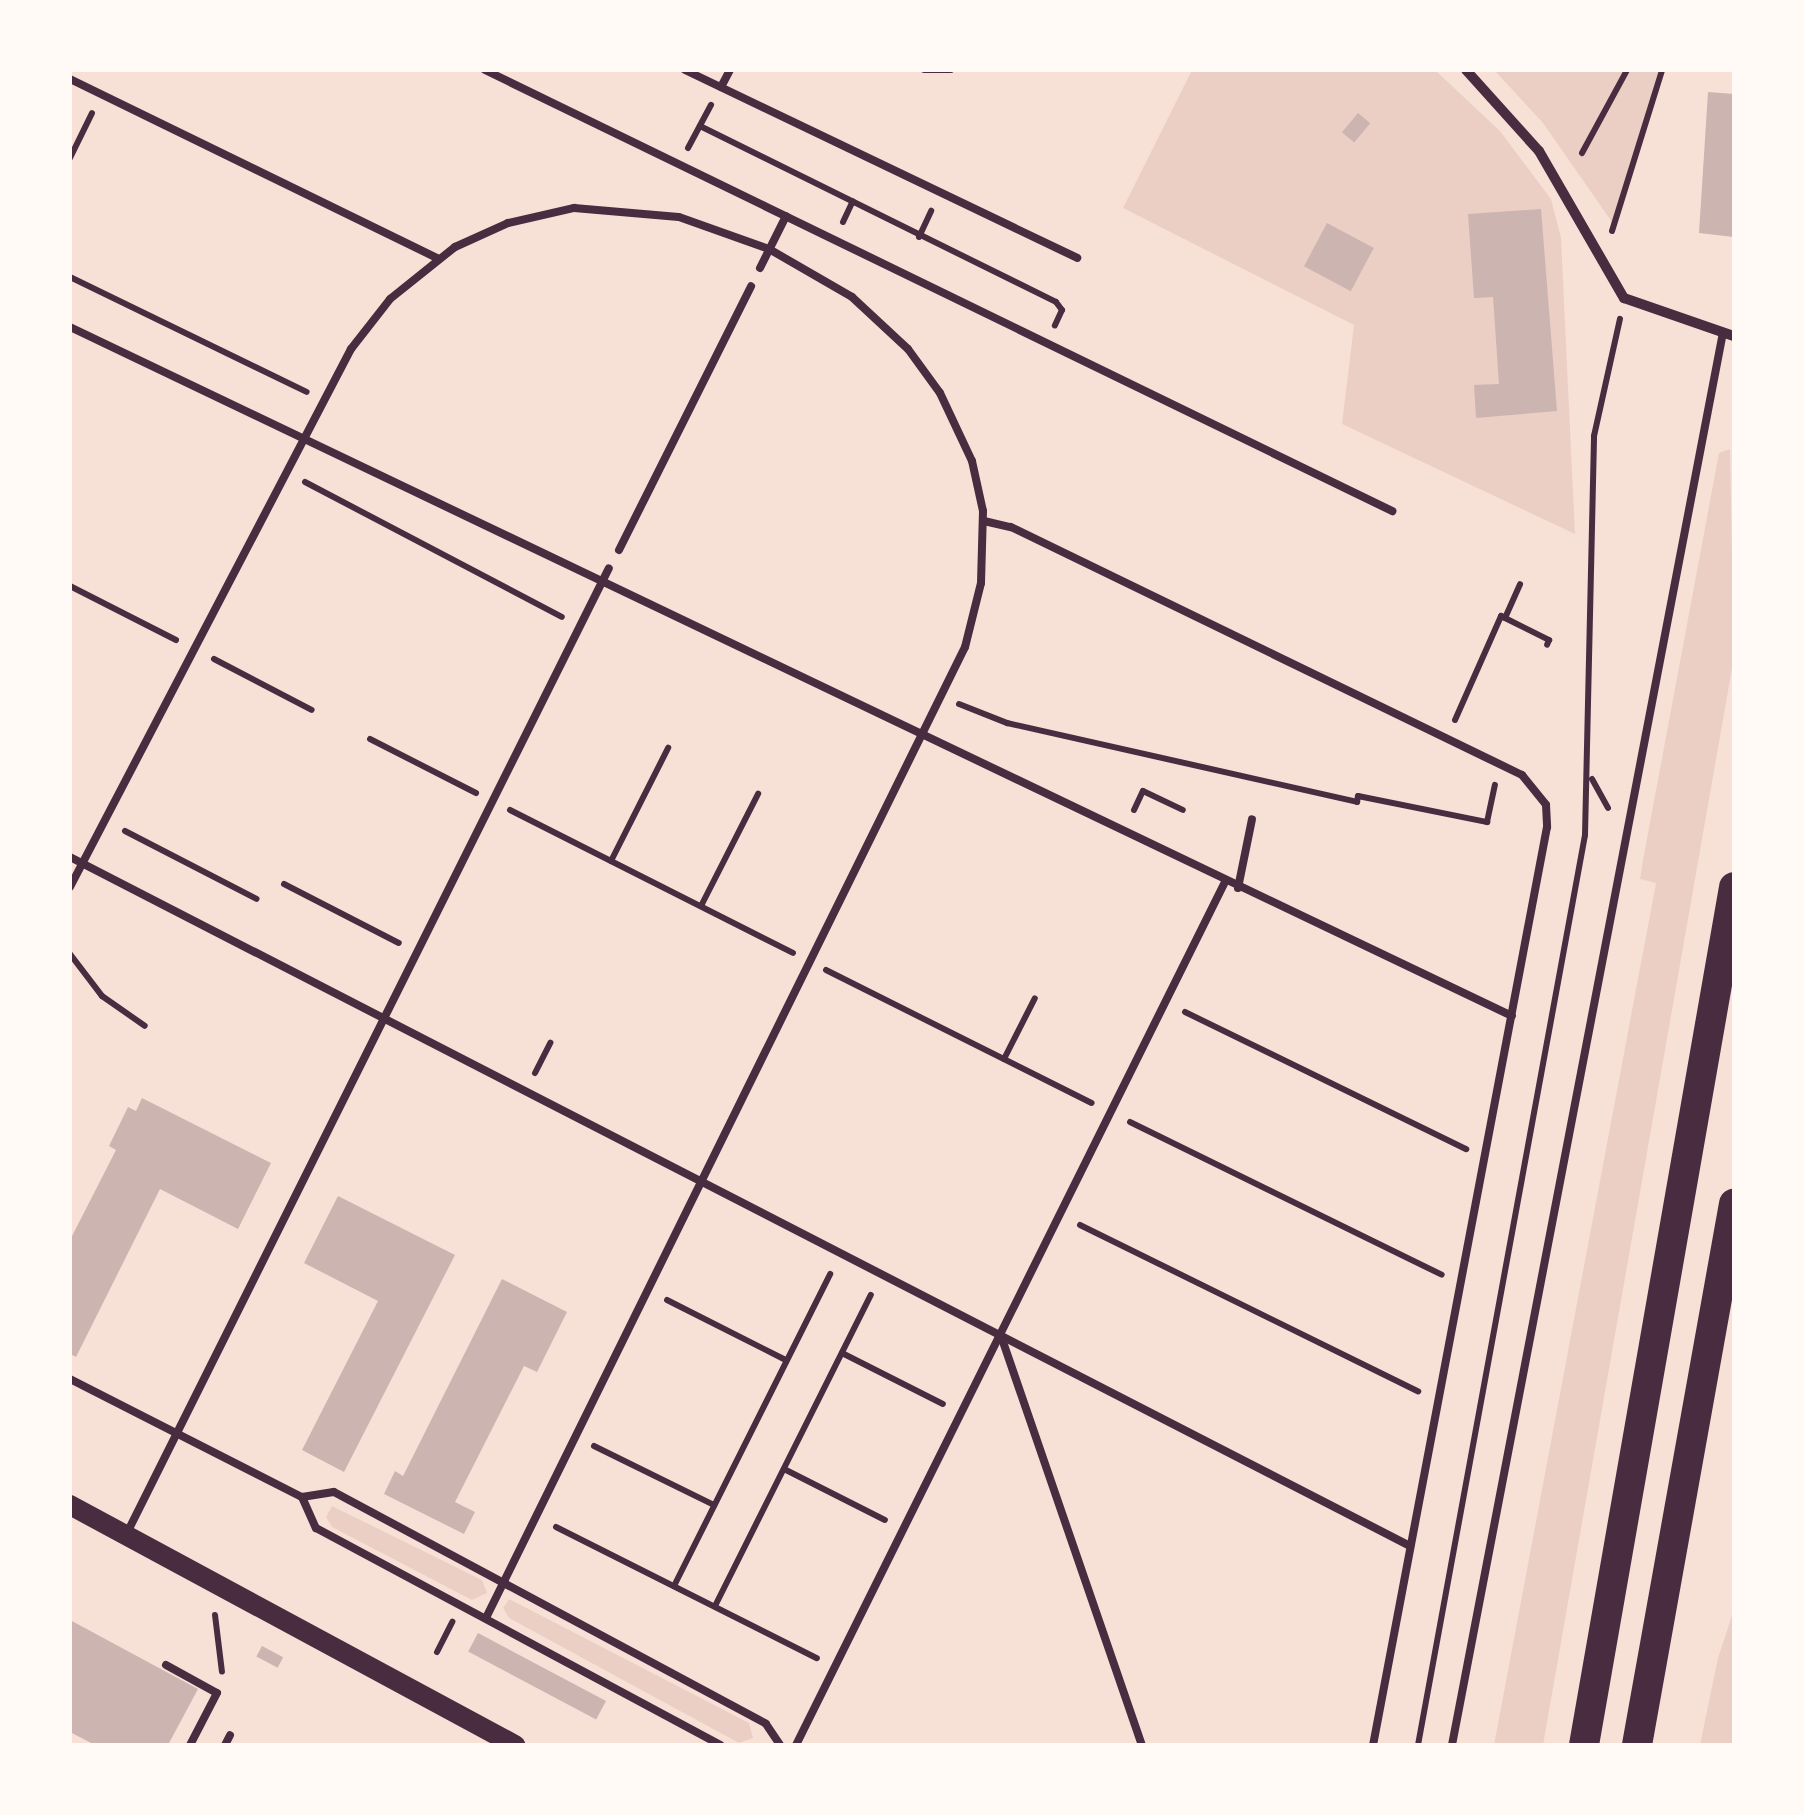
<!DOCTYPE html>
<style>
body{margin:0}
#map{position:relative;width:1804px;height:1815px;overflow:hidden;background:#f7e1d7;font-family:Ubuntu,sans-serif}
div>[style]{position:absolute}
.green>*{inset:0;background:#ebcfc5}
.building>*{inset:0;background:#ccb4b1;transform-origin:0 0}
.path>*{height:6px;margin:-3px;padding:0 3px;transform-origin:3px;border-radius:3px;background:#4a2c40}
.service>*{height:8px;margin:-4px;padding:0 4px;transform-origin:4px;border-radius:4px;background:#4a2c40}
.minor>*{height:10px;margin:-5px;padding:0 5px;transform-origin:5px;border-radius:5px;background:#4a2c40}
.secondary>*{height:20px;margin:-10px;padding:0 10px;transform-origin:10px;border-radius:10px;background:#4a2c40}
.motorway>*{height:30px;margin:-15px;padding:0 15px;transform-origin:15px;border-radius:15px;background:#4a2c40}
span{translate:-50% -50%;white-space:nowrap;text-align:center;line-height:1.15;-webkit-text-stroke:8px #fffaf5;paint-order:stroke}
.frame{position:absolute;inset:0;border:72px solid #fffaf5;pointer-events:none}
</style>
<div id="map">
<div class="green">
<div style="clip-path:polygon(1192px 70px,1435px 70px,1500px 131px,1551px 199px,1561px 238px,1575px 534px,1342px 424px,1354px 325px,1123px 208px)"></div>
<div style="clip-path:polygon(1494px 70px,1662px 70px,1614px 225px,1543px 123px)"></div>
<div style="clip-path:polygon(1730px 449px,1734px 657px,1543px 1745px,1494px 1745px,1656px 883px,1640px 879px,1643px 860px,1719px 453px)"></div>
<div style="clip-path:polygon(332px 1506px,482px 1580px,487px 1593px,472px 1600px,332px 1527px,326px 1517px)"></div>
<div style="clip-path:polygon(509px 1599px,749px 1723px,753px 1738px,739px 1743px,509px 1618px,503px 1608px)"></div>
<div style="clip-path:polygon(1734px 1609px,1734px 1745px,1700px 1745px,1718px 1658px)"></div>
</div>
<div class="building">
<div style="clip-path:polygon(1708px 92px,1734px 94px,1734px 237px,1699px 233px)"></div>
<div style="left:1358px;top:113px;width:16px;height:25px;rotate:40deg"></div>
<div style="clip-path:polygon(1541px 209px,1557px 411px,1476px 418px,1474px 385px,1499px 384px,1493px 297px,1474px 298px,1468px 214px)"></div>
<div style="left:1327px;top:223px;width:53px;height:49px;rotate:28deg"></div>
<div style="clip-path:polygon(142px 1098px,271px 1163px,238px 1229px,160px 1189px,76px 1357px,70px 1354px,70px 1240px,116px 1150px,109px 1146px,128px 1107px,136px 1111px)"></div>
<div style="clip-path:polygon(338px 1196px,455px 1255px,344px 1472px,302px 1450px,378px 1301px,304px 1263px)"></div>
<div style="clip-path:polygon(502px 1279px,567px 1312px,537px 1372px,524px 1366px,455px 1502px,475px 1512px,464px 1534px,384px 1494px,395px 1471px,403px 1476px)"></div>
<div style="clip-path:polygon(70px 1620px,198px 1689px,168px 1745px,95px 1745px,70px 1732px)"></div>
<div style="left:478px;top:1633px;width:145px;height:21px;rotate:28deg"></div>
<div style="left:262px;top:1646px;width:24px;height:12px;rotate:28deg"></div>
</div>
<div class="path">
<div style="left:924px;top:70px;width:27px"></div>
<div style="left:700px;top:126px;width:397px;rotate:26.3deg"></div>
<div style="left:1056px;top:302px;width:10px;rotate:53deg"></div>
<div style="left:1062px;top:310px;width:17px;rotate:115deg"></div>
<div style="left:688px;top:148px;width:49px;rotate:-61.9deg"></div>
<div style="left:1582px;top:153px;width:94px;rotate:-61.5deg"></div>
<div style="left:70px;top:158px;width:50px;rotate:-63.9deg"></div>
<div style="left:843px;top:222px;width:23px;rotate:-65deg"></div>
<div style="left:1612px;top:231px;width:169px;rotate:-72.7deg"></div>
<div style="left:919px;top:237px;width:29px;rotate:-65deg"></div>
<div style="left:70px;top:277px;width:263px;rotate:25.9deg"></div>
<div style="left:305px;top:482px;width:290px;rotate:27.7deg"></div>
<div style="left:70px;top:586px;width:119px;rotate:27deg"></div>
<div style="left:1505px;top:618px;width:37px;rotate:-66deg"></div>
<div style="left:214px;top:659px;width:110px;rotate:27.5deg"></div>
<div style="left:959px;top:704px;width:52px;rotate:21.6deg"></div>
<div style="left:1007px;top:723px;width:359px;rotate:12.7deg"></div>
<div style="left:1357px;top:802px;width:6px;rotate:-81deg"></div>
<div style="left:1358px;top:796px;width:132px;rotate:11.4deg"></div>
<div style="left:1487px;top:822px;width:38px;rotate:-78deg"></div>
<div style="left:1455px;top:720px;width:114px;rotate:-66.1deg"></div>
<div style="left:1501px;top:616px;width:54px;rotate:26.6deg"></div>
<div style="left:1549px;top:640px;width:5px;rotate:112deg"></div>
<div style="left:370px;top:739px;width:119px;rotate:27deg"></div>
<div style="left:1592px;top:779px;width:33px;rotate:61deg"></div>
<div style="left:510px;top:810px;width:317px;rotate:26.8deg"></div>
<div style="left:1134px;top:810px;width:21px;rotate:-65deg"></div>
<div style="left:1143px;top:791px;width:44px;rotate:25.4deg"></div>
<div style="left:125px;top:831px;width:148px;rotate:27.3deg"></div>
<div style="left:611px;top:861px;width:127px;rotate:-63.2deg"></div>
<div style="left:284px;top:884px;width:129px;rotate:27.2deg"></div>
<div style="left:701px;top:906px;width:126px;rotate:-63deg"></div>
<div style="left:70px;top:954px;width:53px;rotate:52.7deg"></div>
<div style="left:102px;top:996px;width:52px;rotate:34.9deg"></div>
<div style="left:826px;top:970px;width:297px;rotate:26.6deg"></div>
<div style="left:1185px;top:1012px;width:313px;rotate:26deg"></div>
<div style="left:1004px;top:1059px;width:68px;rotate:-63.1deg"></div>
<div style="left:535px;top:1073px;width:34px;rotate:-63deg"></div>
<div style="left:1130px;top:1122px;width:347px;rotate:26.1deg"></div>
<div style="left:1080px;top:1225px;width:377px;rotate:26.2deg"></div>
<div style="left:667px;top:1300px;width:133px;rotate:26.8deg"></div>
<div style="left:842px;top:1353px;width:113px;rotate:26.8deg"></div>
<div style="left:594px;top:1446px;width:134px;rotate:26.2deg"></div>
<div style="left:784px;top:1469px;width:113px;rotate:26.8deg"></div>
<div style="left:556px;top:1527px;width:292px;rotate:26.7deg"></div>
<div style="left:674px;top:1586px;width:349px;rotate:-63.4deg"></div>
<div style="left:715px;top:1606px;width:348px;rotate:-63.4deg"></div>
<div style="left:215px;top:1615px;width:57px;rotate:83deg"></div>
<div style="left:437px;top:1652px;width:34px;rotate:-63deg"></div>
<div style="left:1418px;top:1745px;width:925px;rotate:-79.6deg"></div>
<div style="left:1585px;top:835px;width:399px;rotate:-88.7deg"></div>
<div style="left:1594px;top:436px;width:120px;rotate:-77.5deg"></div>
</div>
<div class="service">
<div style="left:485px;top:70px;width:1009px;rotate:25.93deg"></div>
<div style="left:685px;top:70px;width:435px;rotate:25.6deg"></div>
<div style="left:70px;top:79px;width:408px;rotate:26deg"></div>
<div style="left:721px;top:87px;width:19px;rotate:-62deg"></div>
<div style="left:760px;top:268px;width:58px;rotate:-63.4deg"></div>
<div style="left:70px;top:327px;width:1598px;rotate:25.54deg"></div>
<div style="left:984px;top:521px;width:28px;rotate:13deg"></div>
<div style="left:1011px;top:527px;width:568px;rotate:25.89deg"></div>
<div style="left:1522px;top:775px;width:38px;rotate:51deg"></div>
<div style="left:1546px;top:805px;width:22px;rotate:87deg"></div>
<div style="left:1547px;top:827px;width:934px;rotate:100.73deg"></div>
<div style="left:619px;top:550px;width:295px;rotate:-63.4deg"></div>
<div style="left:70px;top:857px;width:1507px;rotate:27.21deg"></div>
<div style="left:70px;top:887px;width:607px;rotate:-62.42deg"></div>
<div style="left:351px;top:349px;width:63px;rotate:-52deg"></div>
<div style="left:390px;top:299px;width:83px;rotate:-38.7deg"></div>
<div style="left:455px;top:247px;width:58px;rotate:-24.4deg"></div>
<div style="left:508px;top:223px;width:68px;rotate:-12.8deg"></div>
<div style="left:574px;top:208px;width:105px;rotate:4.9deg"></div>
<div style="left:679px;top:217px;width:96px;rotate:19.6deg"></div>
<div style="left:769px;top:249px;width:96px;rotate:30deg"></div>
<div style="left:852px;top:297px;width:76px;rotate:42.9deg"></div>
<div style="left:908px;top:349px;width:54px;rotate:54deg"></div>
<div style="left:940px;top:393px;width:75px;rotate:64.8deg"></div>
<div style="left:972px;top:461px;width:51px;rotate:77.6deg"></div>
<div style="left:983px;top:511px;width:72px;rotate:91.6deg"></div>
<div style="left:981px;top:583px;width:66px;rotate:104deg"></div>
<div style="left:965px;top:647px;width:1083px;rotate:116.26deg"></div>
<div style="left:1238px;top:888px;width:70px;rotate:-78.5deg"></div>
<div style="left:1001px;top:1336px;width:433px;rotate:71deg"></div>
<div style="left:70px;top:1379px;width:260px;rotate:27deg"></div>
<div style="left:302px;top:1497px;width:32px;rotate:-9deg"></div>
<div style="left:334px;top:1492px;width:490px;rotate:28.2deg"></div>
<div style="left:766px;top:1724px;width:25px;rotate:56deg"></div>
<div style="left:302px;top:1497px;width:34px;rotate:66deg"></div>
<div style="left:316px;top:1528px;width:459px;rotate:28.2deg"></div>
<div style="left:128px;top:1531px;width:1076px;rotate:-63.46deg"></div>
<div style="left:166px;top:1665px;width:58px;rotate:28.8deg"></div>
<div style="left:217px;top:1693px;width:59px;rotate:117.4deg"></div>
<div style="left:225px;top:1745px;width:11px;rotate:-63deg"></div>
<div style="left:796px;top:1745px;width:964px;rotate:-63.57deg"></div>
<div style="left:1452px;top:1745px;width:1439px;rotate:-79.14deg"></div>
</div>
<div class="minor">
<div style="left:1466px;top:70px;width:109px;rotate:48deg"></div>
<div style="left:1539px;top:151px;width:170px;rotate:60deg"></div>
<div style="left:1624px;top:298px;width:116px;rotate:19.1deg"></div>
</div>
<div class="secondary">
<div style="left:70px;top:1505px;width:506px;rotate:28.34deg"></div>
</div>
<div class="motorway">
<div style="left:1584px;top:1745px;width:871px;rotate:-80.08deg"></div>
<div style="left:1637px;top:1745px;width:550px;rotate:-79.84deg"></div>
</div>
<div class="frame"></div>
</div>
